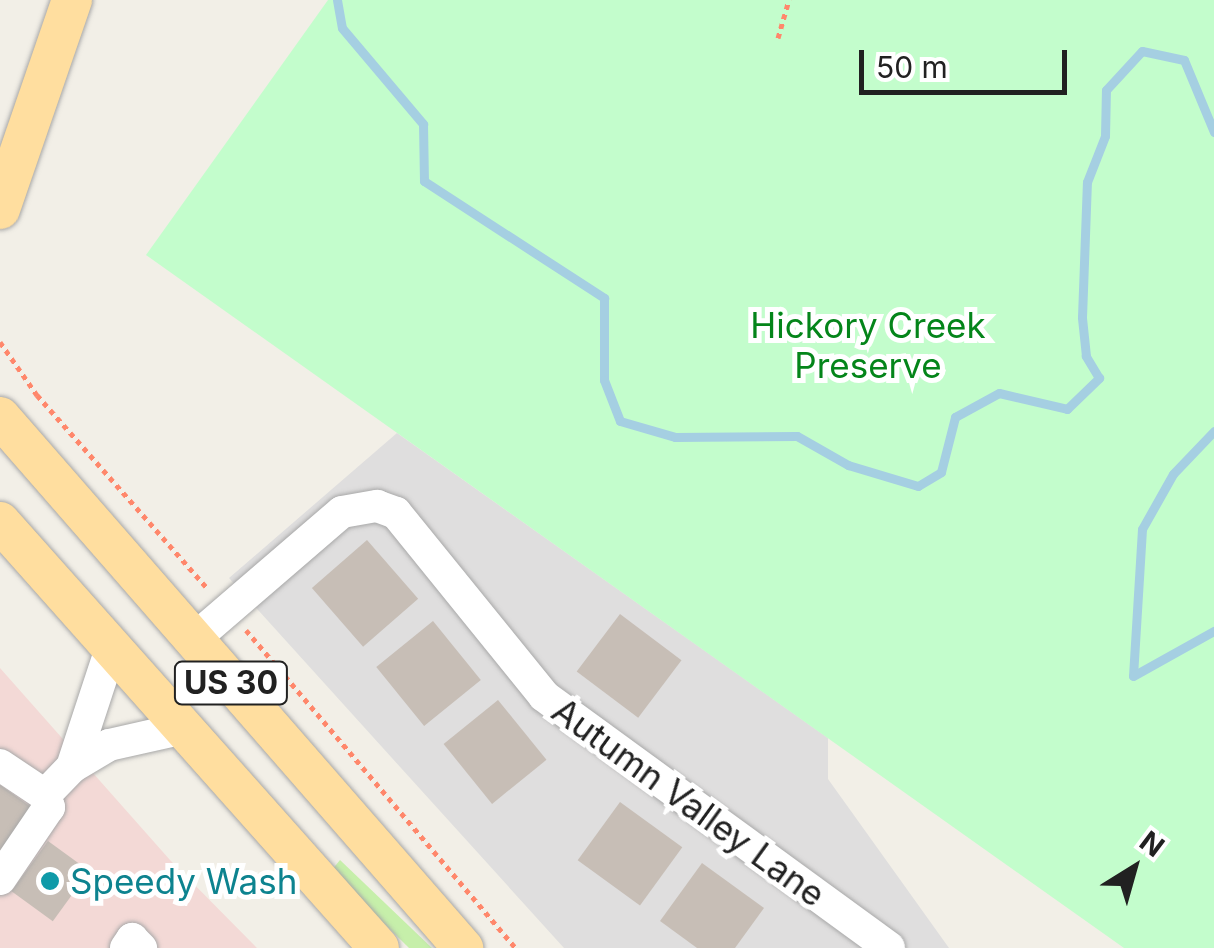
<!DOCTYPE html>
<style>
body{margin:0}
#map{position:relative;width:1214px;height:948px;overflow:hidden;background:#f2efe7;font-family:Inter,sans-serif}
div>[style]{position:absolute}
.residential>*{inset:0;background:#dfdede}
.commercial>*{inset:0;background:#f3d9d6}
.grass>*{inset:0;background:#c6efaa}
.park>*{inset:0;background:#c3fdcc}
.stream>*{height:9px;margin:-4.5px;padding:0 4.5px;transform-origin:4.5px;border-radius:4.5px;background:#a5cfe2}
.building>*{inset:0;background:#c7beb6;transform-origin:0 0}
.path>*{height:5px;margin-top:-2.5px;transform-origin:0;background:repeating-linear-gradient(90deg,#ff876b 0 5px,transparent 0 10px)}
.roads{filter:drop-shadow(0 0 2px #a8a8a8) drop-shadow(0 0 2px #a8a8a8)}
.minor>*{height:32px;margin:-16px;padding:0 16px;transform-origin:16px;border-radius:16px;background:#fff}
.major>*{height:40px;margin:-20px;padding:0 20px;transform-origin:20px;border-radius:20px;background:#ffde9f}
.dots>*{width:28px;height:28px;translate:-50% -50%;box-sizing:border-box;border:5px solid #fff;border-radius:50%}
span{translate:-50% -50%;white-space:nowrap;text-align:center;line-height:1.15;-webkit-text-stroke:10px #fff;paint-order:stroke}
.shield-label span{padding:2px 8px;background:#fff;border:2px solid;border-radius:8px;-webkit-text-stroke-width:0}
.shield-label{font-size:32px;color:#212121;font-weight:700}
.park-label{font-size:35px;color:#04851a}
.street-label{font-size:35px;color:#212121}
.culture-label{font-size:35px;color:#0d838f}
.left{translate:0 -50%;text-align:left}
.north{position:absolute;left:1084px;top:818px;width:100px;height:100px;-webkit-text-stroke:8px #fff;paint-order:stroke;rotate:37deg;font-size:28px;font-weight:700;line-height:40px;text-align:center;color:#212121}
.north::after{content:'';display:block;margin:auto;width:35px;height:45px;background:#212121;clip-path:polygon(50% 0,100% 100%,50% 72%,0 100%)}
.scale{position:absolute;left:859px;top:50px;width:208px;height:45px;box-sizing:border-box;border:5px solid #212121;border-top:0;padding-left:12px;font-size:30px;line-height:35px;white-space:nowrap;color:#212121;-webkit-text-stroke:8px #fff;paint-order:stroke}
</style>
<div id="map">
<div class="residential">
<div style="clip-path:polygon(397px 433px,828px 738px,828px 779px,949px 948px,564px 948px,229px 578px)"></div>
</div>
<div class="commercial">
<div style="clip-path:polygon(0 668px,170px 860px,257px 948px,0 948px)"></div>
</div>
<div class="grass">
<div style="clip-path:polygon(340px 860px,432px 948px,409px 948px,331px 871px)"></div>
</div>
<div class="park">
<div style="clip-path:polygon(328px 0,1214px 0,1214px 948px,1124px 948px,146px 255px)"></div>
</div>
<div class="stream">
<div style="left:337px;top:0;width:28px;rotate:80deg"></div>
<div style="left:342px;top:28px;width:126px;rotate:49.8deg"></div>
<div style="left:423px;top:124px;width:57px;rotate:89deg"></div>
<div style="left:424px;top:181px;width:215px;rotate:33deg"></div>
<div style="left:604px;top:298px;width:82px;rotate:90deg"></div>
<div style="left:604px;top:380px;width:44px;rotate:68.7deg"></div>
<div style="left:620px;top:421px;width:57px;rotate:16.2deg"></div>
<div style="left:675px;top:437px;width:122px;rotate:-0.5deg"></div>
<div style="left:797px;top:436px;width:59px;rotate:29.6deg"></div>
<div style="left:848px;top:465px;width:73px;rotate:16.7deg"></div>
<div style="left:918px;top:486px;width:27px;rotate:-31deg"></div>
<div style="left:941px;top:472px;width:57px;rotate:-75.7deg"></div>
<div style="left:955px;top:417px;width:50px;rotate:-28.6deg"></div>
<div style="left:999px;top:393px;width:70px;rotate:13.2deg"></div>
<div style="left:1067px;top:409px;width:45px;rotate:-44.1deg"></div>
<div style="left:1099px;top:378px;width:26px;rotate:-121deg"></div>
<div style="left:1086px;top:356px;width:39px;rotate:-96deg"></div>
<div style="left:1082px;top:317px;width:135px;rotate:-87.9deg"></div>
<div style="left:1087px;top:182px;width:49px;rotate:-68.6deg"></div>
<div style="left:1105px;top:136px;width:46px;rotate:-88.8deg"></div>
<div style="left:1106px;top:90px;width:53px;rotate:-47.3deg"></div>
<div style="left:1142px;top:51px;width:43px;rotate:12.1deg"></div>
<div style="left:1184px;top:60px;width:78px;rotate:67.4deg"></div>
<div style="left:1214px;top:431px;width:59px;rotate:133.6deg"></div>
<div style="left:1173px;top:474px;width:63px;rotate:119.4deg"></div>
<div style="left:1142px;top:529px;width:147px;rotate:93.5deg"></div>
<div style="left:1133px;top:676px;width:93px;rotate:-29.1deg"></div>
</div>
<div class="building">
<div style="left:367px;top:540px;width:78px;height:73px;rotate:49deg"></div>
<div style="left:620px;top:614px;width:77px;height:72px;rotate:37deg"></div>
<div style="left:433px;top:621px;width:76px;height:73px;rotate:51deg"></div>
<div style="left:498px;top:700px;width:77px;height:70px;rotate:51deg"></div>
<div style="clip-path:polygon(0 785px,38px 812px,0 864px)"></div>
<div style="left:620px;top:802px;width:77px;height:72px;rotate:36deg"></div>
<div style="left:48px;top:841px;width:51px;height:62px;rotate:36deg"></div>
<div style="clip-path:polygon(702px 863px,764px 908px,735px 948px,697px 948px,660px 921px)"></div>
</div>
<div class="path">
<div style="left:778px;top:38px;width:40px;rotate:-74deg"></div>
<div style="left:0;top:342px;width:65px;rotate:55.1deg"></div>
<div style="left:37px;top:395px;width:259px;rotate:48.6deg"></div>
<div style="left:246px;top:630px;width:417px;rotate:49.7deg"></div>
</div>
<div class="roads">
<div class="minor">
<div style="left:193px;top:640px;width:196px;rotate:-40.7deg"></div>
<div style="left:342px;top:512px;width:36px;rotate:-10deg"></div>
<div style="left:377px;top:506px;width:20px;rotate:20deg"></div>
<div style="left:396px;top:513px;width:235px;rotate:51deg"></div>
<div style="left:544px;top:696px;width:427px;rotate:36.1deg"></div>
<div style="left:0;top:765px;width:54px;rotate:33.7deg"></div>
<div style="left:45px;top:795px;width:13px;rotate:72deg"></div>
<div style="left:49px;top:807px;width:87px;rotate:124.2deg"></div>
<div style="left:72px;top:767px;width:128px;rotate:-71.8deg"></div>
<div style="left:45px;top:795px;width:39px;rotate:-46deg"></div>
<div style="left:72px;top:767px;width:43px;rotate:-30.7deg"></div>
<div style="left:109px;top:745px;width:78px;rotate:-12.6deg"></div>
<div style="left:126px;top:948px;width:11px;rotate:-56deg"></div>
<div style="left:132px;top:939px;width:13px;rotate:45deg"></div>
</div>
<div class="major">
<div style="left:0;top:209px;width:221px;rotate:-71deg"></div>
<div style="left:0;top:417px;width:705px;rotate:48.91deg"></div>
<div style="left:0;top:522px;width:570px;rotate:48.34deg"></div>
</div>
</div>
<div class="dots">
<div style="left:50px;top:881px;background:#0f9aa8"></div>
</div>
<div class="shield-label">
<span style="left:231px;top:683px">US 30</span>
</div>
<div class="park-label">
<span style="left:868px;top:345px">Hickory Creek<br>Preserve</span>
</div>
<div class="street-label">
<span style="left:689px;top:802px;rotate:36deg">Autumn Valley Lane</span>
</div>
<div class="culture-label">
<span class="left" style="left:70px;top:881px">Speedy Wash</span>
</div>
<div class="north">N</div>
<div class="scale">50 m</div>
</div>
